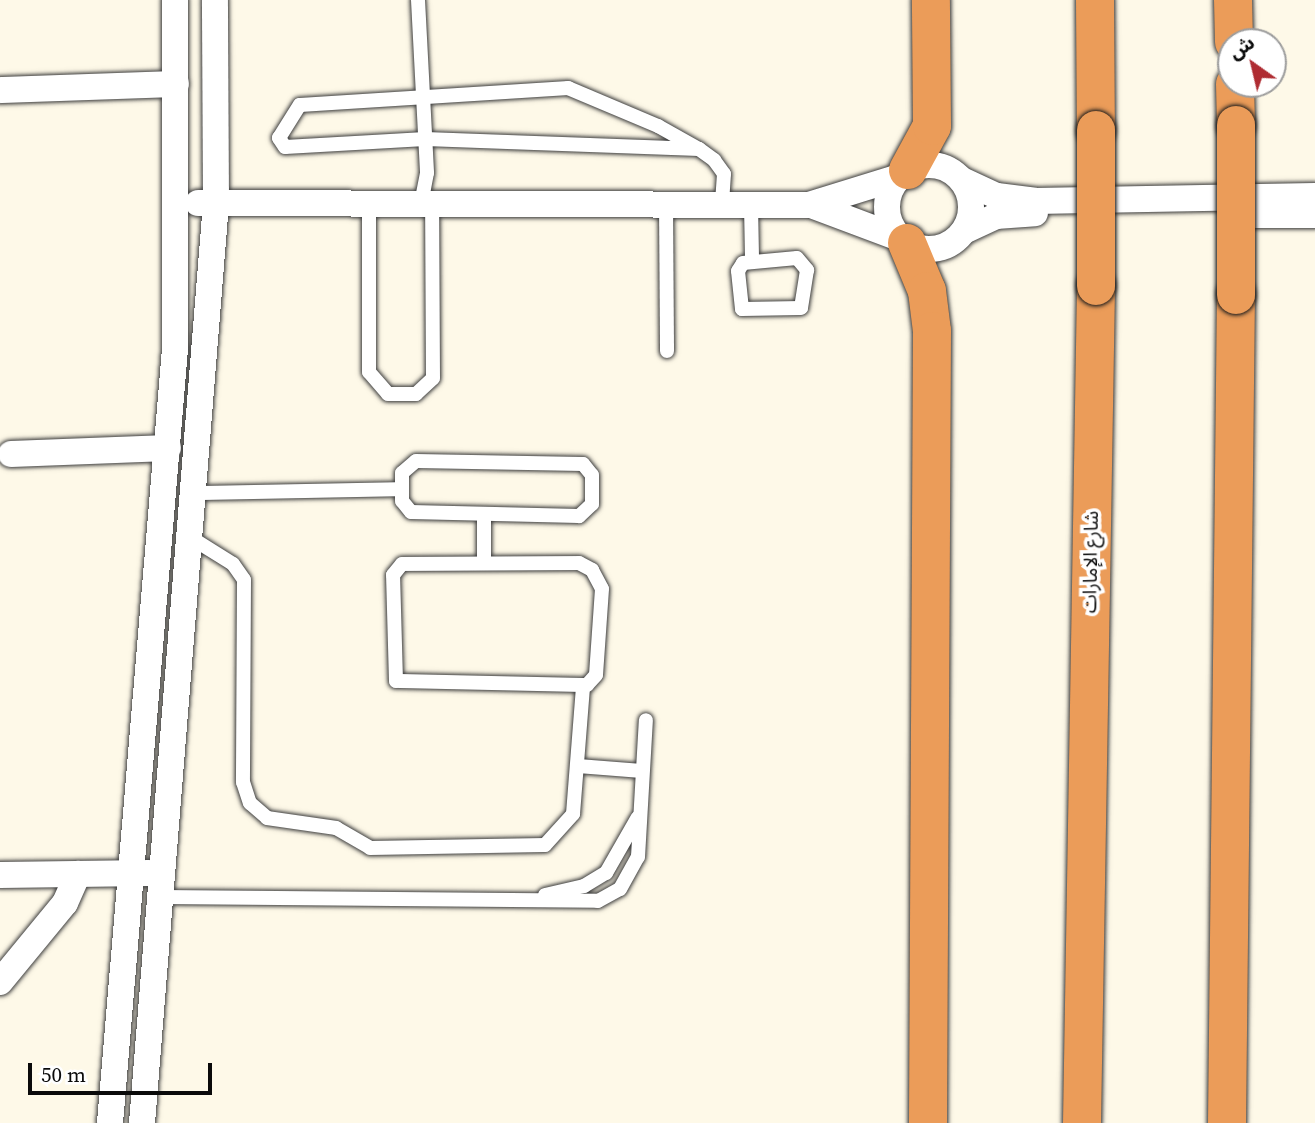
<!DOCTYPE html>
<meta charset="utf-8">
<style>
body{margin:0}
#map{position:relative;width:1315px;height:1123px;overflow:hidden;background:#fef9e8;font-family:"Source Serif 4","Noto Sans Arabic",serif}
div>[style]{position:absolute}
.roads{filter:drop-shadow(0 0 2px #3d3d3d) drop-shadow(0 0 2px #3d3d3d)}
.service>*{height:14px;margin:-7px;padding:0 7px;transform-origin:7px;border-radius:7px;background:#fff}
.minor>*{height:26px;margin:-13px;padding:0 13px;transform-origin:13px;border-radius:13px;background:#fff}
.minor>.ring{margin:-13px;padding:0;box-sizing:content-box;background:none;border:26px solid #fff;border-radius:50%}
.motorway>*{height:38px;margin:-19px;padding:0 19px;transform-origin:19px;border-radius:19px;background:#eb9c59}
.bridges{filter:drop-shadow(0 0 2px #1b1b1b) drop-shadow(0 0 2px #1b1b1b)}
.motorway-bridge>*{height:38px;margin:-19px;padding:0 19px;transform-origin:19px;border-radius:19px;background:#eb9c59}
span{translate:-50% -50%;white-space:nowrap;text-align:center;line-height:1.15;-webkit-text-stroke:7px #fff;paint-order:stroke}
.street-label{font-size:19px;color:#0a0a0a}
.north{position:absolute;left:1217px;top:28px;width:70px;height:70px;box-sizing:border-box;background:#fff;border:2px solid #9d9d9d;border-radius:50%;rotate:326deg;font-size:19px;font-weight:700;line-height:28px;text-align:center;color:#0a0a0a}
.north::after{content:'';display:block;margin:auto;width:24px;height:32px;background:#af2c32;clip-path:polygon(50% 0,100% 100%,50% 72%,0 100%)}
.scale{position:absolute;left:28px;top:1063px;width:184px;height:32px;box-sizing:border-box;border:4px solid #0a0a0a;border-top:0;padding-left:9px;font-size:21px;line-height:24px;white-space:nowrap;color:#0a0a0a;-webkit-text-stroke:5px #fff;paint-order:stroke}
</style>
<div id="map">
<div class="roads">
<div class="service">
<div style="left:418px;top:0;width:173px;rotate:87deg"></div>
<div style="left:427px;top:173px;width:32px;rotate:101deg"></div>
<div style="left:699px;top:149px;width:274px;rotate:-177.9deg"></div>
<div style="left:425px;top:139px;width:140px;rotate:176.7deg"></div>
<div style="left:285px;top:147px;width:11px;rotate:-124deg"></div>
<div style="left:279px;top:138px;width:39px;rotate:-58deg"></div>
<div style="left:300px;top:105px;width:269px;rotate:-3.6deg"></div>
<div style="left:568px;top:88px;width:98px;rotate:22.9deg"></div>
<div style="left:658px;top:126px;width:47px;rotate:29.3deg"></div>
<div style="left:699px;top:149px;width:19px;rotate:36deg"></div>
<div style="left:714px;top:160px;width:17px;rotate:54deg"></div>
<div style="left:724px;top:174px;width:31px;rotate:94deg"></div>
<div style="left:369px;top:203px;width:169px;rotate:90deg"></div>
<div style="left:369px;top:372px;width:29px;rotate:49deg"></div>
<div style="left:388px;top:394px;width:28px"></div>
<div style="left:416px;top:394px;width:23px;rotate:-43deg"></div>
<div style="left:433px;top:378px;width:175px;rotate:-90.3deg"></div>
<div style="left:666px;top:204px;width:147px;rotate:89.6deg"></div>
<div style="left:751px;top:205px;width:53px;rotate:88.9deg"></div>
<div style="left:797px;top:258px;width:16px;rotate:50deg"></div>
<div style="left:807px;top:270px;width:38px;rotate:99deg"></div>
<div style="left:801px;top:308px;width:59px;rotate:179deg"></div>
<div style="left:742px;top:309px;width:38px;rotate:-96deg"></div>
<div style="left:738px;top:271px;width:9px;rotate:-58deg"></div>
<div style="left:743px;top:263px;width:54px;rotate:-5.3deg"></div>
<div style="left:416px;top:461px;width:167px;rotate:1deg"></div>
<div style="left:583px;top:464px;width:14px;rotate:51deg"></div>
<div style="left:592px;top:475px;width:29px;rotate:90deg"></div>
<div style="left:592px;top:504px;width:18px;rotate:137deg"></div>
<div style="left:579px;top:516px;width:168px;rotate:-178.6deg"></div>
<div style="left:411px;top:512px;width:14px;rotate:-129deg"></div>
<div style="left:402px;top:501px;width:28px;rotate:-90deg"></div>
<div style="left:402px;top:473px;width:18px;rotate:-41deg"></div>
<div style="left:196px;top:493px;width:206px;rotate:-1.1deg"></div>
<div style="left:193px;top:539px;width:47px;rotate:32deg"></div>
<div style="left:233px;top:564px;width:19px;rotate:55deg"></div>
<div style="left:244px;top:580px;width:202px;rotate:90.3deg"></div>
<div style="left:243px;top:782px;width:22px;rotate:72deg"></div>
<div style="left:250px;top:803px;width:23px;rotate:41deg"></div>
<div style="left:267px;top:818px;width:70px;rotate:8.2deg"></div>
<div style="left:336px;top:828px;width:39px;rotate:30deg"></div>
<div style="left:370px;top:848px;width:175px;rotate:-1deg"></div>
<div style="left:545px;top:845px;width:42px;rotate:-47.9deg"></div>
<div style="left:573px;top:814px;width:127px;rotate:-85.5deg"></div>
<div style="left:484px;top:563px;width:49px;rotate:-90deg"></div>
<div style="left:579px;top:563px;width:15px;rotate:28deg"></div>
<div style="left:592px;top:570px;width:21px;rotate:62deg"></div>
<div style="left:602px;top:589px;width:86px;rotate:94deg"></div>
<div style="left:596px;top:675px;width:13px;rotate:132deg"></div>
<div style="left:587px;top:685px;width:191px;rotate:-178.8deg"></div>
<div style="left:396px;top:681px;width:106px;rotate:-91.6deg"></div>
<div style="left:393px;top:575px;width:14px;rotate:-51deg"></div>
<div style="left:402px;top:564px;width:177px;rotate:-0.3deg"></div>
<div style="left:578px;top:766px;width:64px;rotate:4.5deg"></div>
<div style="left:545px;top:895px;width:40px;rotate:-13deg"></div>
<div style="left:584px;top:886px;width:26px;rotate:-31deg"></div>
<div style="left:606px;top:873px;width:64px;rotate:-60.3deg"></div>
<div style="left:161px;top:897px;width:437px;rotate:0.5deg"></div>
<div style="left:598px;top:901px;width:25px;rotate:-29deg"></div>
<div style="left:620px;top:889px;width:37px;rotate:-61deg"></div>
<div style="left:638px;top:857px;width:137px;rotate:-86.7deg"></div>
</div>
<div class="minor">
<div style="left:0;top:90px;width:176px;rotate:-2deg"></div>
<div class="ring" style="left:887px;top:165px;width:58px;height:58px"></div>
<div style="left:962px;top:180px;width:38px;rotate:25deg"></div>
<div style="left:997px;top:196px;width:38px;rotate:7deg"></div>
<div style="left:1035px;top:201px;width:280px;rotate:-1deg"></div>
<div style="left:198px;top:203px;width:611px;rotate:0.19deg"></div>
<div style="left:809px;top:205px;width:94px;rotate:-17.3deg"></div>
<div style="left:814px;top:206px;width:94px;rotate:20.6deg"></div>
<div style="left:1235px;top:215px;width:80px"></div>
<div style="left:964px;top:231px;width:35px;rotate:-25deg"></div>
<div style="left:996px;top:216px;width:39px;rotate:-4deg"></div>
<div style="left:11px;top:454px;width:157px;rotate:-2.2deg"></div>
<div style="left:0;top:875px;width:149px;rotate:-0.8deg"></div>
<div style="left:0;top:982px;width:102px;rotate:-50.6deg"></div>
<div style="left:65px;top:903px;width:32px;rotate:-66deg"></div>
<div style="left:110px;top:1123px;width:777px;rotate:-85.2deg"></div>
<div style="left:175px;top:349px;width:349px;rotate:-90deg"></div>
<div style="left:142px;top:1123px;width:923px;rotate:-85.4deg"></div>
<div style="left:216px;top:203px;width:203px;rotate:-90.3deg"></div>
</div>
<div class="motorway">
<div style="left:1095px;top:0;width:130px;rotate:89.6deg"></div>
<div style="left:1233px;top:0;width:42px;rotate:88.6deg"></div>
<div style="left:1235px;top:84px;width:41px;rotate:88.6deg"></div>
<div style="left:908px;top:170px;width:50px;rotate:-61.4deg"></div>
<div style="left:932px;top:126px;width:126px;rotate:-90.5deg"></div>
<div style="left:907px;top:243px;width:52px;rotate:67.4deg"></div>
<div style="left:927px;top:291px;width:40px;rotate:82.9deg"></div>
<div style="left:932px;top:331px;width:792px;rotate:90.29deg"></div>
<div style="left:1082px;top:1123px;width:837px;rotate:-89.04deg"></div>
<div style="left:1227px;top:1123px;width:828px;rotate:-89.38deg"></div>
</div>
</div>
<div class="bridges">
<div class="motorway-bridge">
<div style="left:1236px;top:125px;width:170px;rotate:90deg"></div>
<div style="left:1096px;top:130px;width:156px;rotate:90deg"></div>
</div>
</div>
<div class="street-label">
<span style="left:1091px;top:562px;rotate:-89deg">شارع الإمارات</span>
</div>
<div class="north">ش</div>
<div class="scale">50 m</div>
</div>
